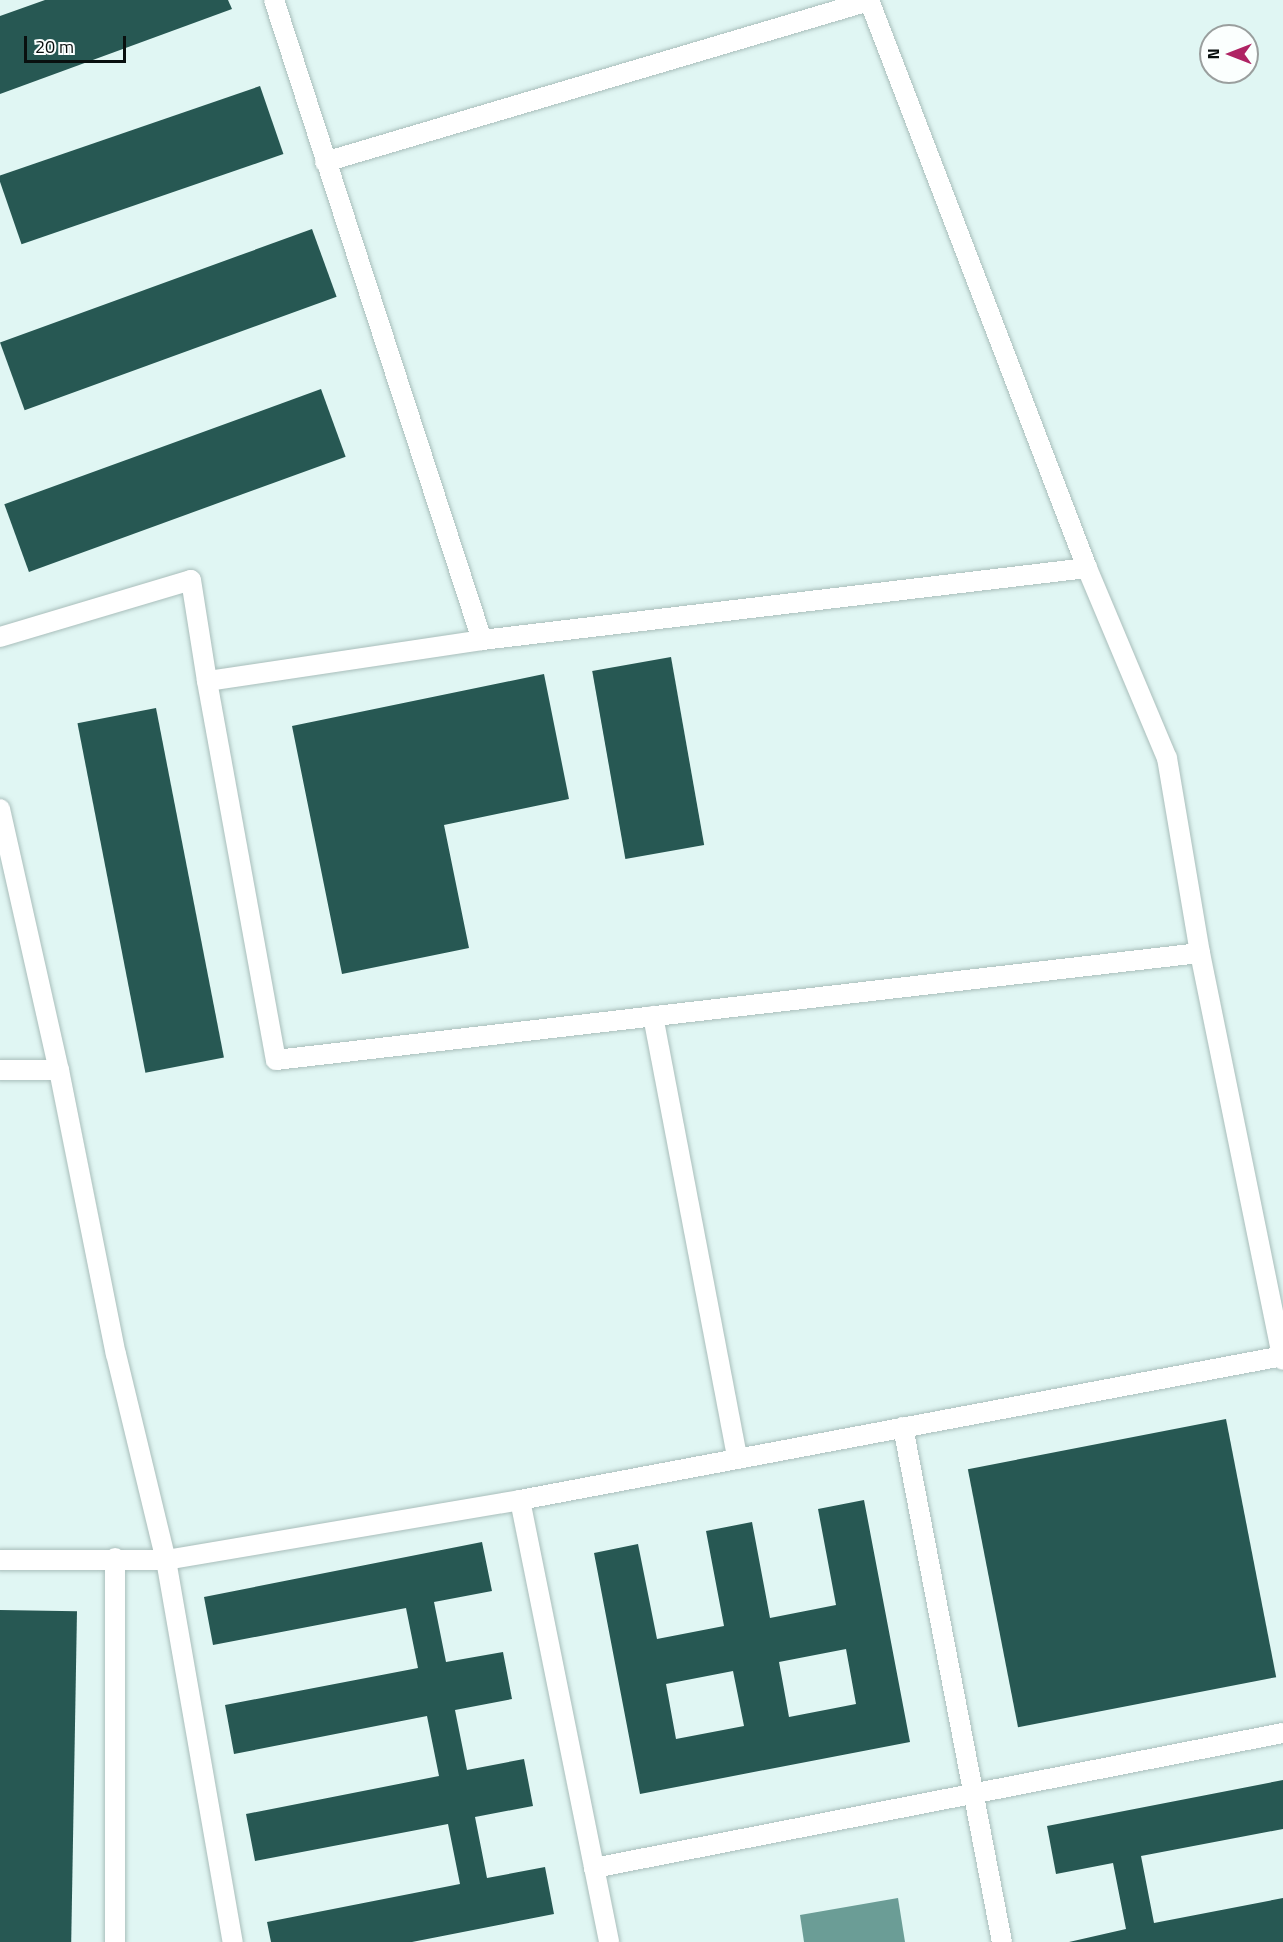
<!DOCTYPE html>
<style>
body{margin:0}
#map{position:relative;width:1283px;height:1942px;overflow:hidden;background:#e0f6f3;font-family:"Titillium Web",sans-serif}
div>[style]{position:absolute}
.water>*{inset:0;background:#6b9d96}
.building>*{inset:0;background:#275853;transform-origin:0 0}
.roads{filter:drop-shadow(0 0 2px #a9bebb) drop-shadow(0 0 2px #a9bebb)}
.lane>*{height:20px;margin:-10px;padding:0 10px;transform-origin:10px;border-radius:10px;background:#fff}
span{translate:-50% -50%;white-space:nowrap;text-align:center;line-height:1.15;-webkit-text-stroke:6px #fbfffe;paint-order:stroke}
.north{position:absolute;left:1199px;top:24px;width:60px;height:60px;box-sizing:border-box;background:#fbfffe;border:2px solid #9a9f9e;border-radius:50%;rotate:270deg;font-size:16px;font-weight:700;line-height:24px;text-align:center;color:#09100f}
.north::after{content:'';display:block;margin:auto;width:21px;height:27px;background:#af2464;clip-path:polygon(50% 0,100% 100%,50% 72%,0 100%)}
.scale{position:absolute;left:24px;top:36px;width:102px;height:27px;box-sizing:border-box;border:3px solid #09100f;border-top:0;padding-left:8px;font-size:18px;line-height:21px;white-space:nowrap;color:#09100f;-webkit-text-stroke:4px #fbfffe;paint-order:stroke}
</style>
<div id="map">
<div class="water">
<div style="clip-path:polygon(898px 1898px,905px 1942px,804px 1942px,800px 1915px)"></div>
</div>
<div class="building">
<div style="clip-path:polygon(45px 0,228px 0,232px 9px,0 94px,0 16px)"></div>
<div style="left:260px;top:86px;width:72px;height:277px;rotate:71deg"></div>
<div style="left:312px;top:229px;width:72px;height:332px;rotate:70deg"></div>
<div style="left:321px;top:389px;width:72px;height:337px;rotate:70deg"></div>
<div style="left:671px;top:657px;width:191px;height:80px;rotate:80deg"></div>
<div style="clip-path:polygon(544px 674px,569px 799px,444px 825px,469px 948px,342px 974px,292px 726px)"></div>
<div style="left:156px;top:708px;width:356px;height:80px;rotate:79deg"></div>
<div style="left:1226px;top:1419px;width:263px;height:263px;rotate:79deg"></div>
<div style="clip-path:polygon(evenodd,864px 1500px,910px 1742px,640px 1794px,594px 1553px,638px 1544px,657px 1639px,724px 1626px,706px 1531px,752px 1522px,770px 1618px,836px 1605px,818px 1509px,864px 1500px,846px 1649px,856px 1704px,789px 1717px,779px 1662px,846px 1649px,864px 1500px,733px 1671px,744px 1726px,676px 1739px,666px 1684px,733px 1671px)"></div>
<div style="clip-path:polygon(482px 1542px,492px 1591px,434px 1602px,446px 1662px,503px 1652px,512px 1699px,455px 1710px,467px 1770px,524px 1759px,533px 1806px,475px 1817px,487px 1878px,545px 1867px,554px 1914px,412px 1942px,271px 1942px,267px 1922px,460px 1884px,448px 1824px,255px 1861px,246px 1814px,439px 1776px,427px 1716px,234px 1754px,225px 1705px,418px 1668px,406px 1608px,213px 1645px,204px 1597px)"></div>
<div style="left:0;top:1610px;width:77px;height:332px;rotate:1deg"></div>
<div style="clip-path:polygon(1283px 1780px,1283px 1829px,1141px 1856px,1154px 1923px,1283px 1898px,1283px 1942px,1069px 1942px,1126px 1929px,1113px 1863px,1056px 1874px,1047px 1826px)"></div>
</div>
<div class="roads">
<div class="lane">
<div style="left:274px;top:0;width:673px;rotate:72deg"></div>
<div style="left:869px;top:0;width:608px;rotate:69deg"></div>
<div style="left:1087px;top:568px;width:206px;rotate:67.2deg"></div>
<div style="left:1167px;top:758px;width:198px;rotate:80.4deg"></div>
<div style="left:1200px;top:953px;width:415px;rotate:78.5deg"></div>
<div style="left:325px;top:162px;width:567px;rotate:-16.49deg"></div>
<div style="left:1087px;top:568px;width:609px;rotate:173.21deg"></div>
<div style="left:482px;top:640px;width:278px;rotate:171.5deg"></div>
<div style="left:207px;top:681px;width:385px;rotate:79.7deg"></div>
<div style="left:276px;top:1060px;width:930px;rotate:-6.61deg"></div>
<div style="left:0;top:637px;width:199px;rotate:-16.6deg"></div>
<div style="left:191px;top:580px;width:102px;rotate:81deg"></div>
<div style="left:0;top:809px;width:268px;rotate:77.3deg"></div>
<div style="left:59px;top:1070px;width:290px;rotate:78.7deg"></div>
<div style="left:116px;top:1354px;width:212px;rotate:76.4deg"></div>
<div style="left:166px;top:1560px;width:388px;rotate:80.1deg"></div>
<div style="left:653px;top:1016px;width:448px;rotate:79.2deg"></div>
<div style="left:0;top:1070px;width:59px"></div>
<div style="left:903px;top:1427px;width:524px;rotate:79.12deg"></div>
<div style="left:520px;top:1500px;width:451px;rotate:78.6deg"></div>
<div style="left:0;top:1560px;width:166px"></div>
<div style="left:166px;top:1560px;width:359px;rotate:-9.6deg"></div>
<div style="left:520px;top:1500px;width:776px;rotate:-10.69deg"></div>
<div style="left:594px;top:1868px;width:702px;rotate:-11.09deg"></div>
<div style="left:115px;top:1942px;width:384px;rotate:-90deg"></div>
</div>
</div>
<div class="north">N</div>
<div class="scale">20 m</div>
</div>
